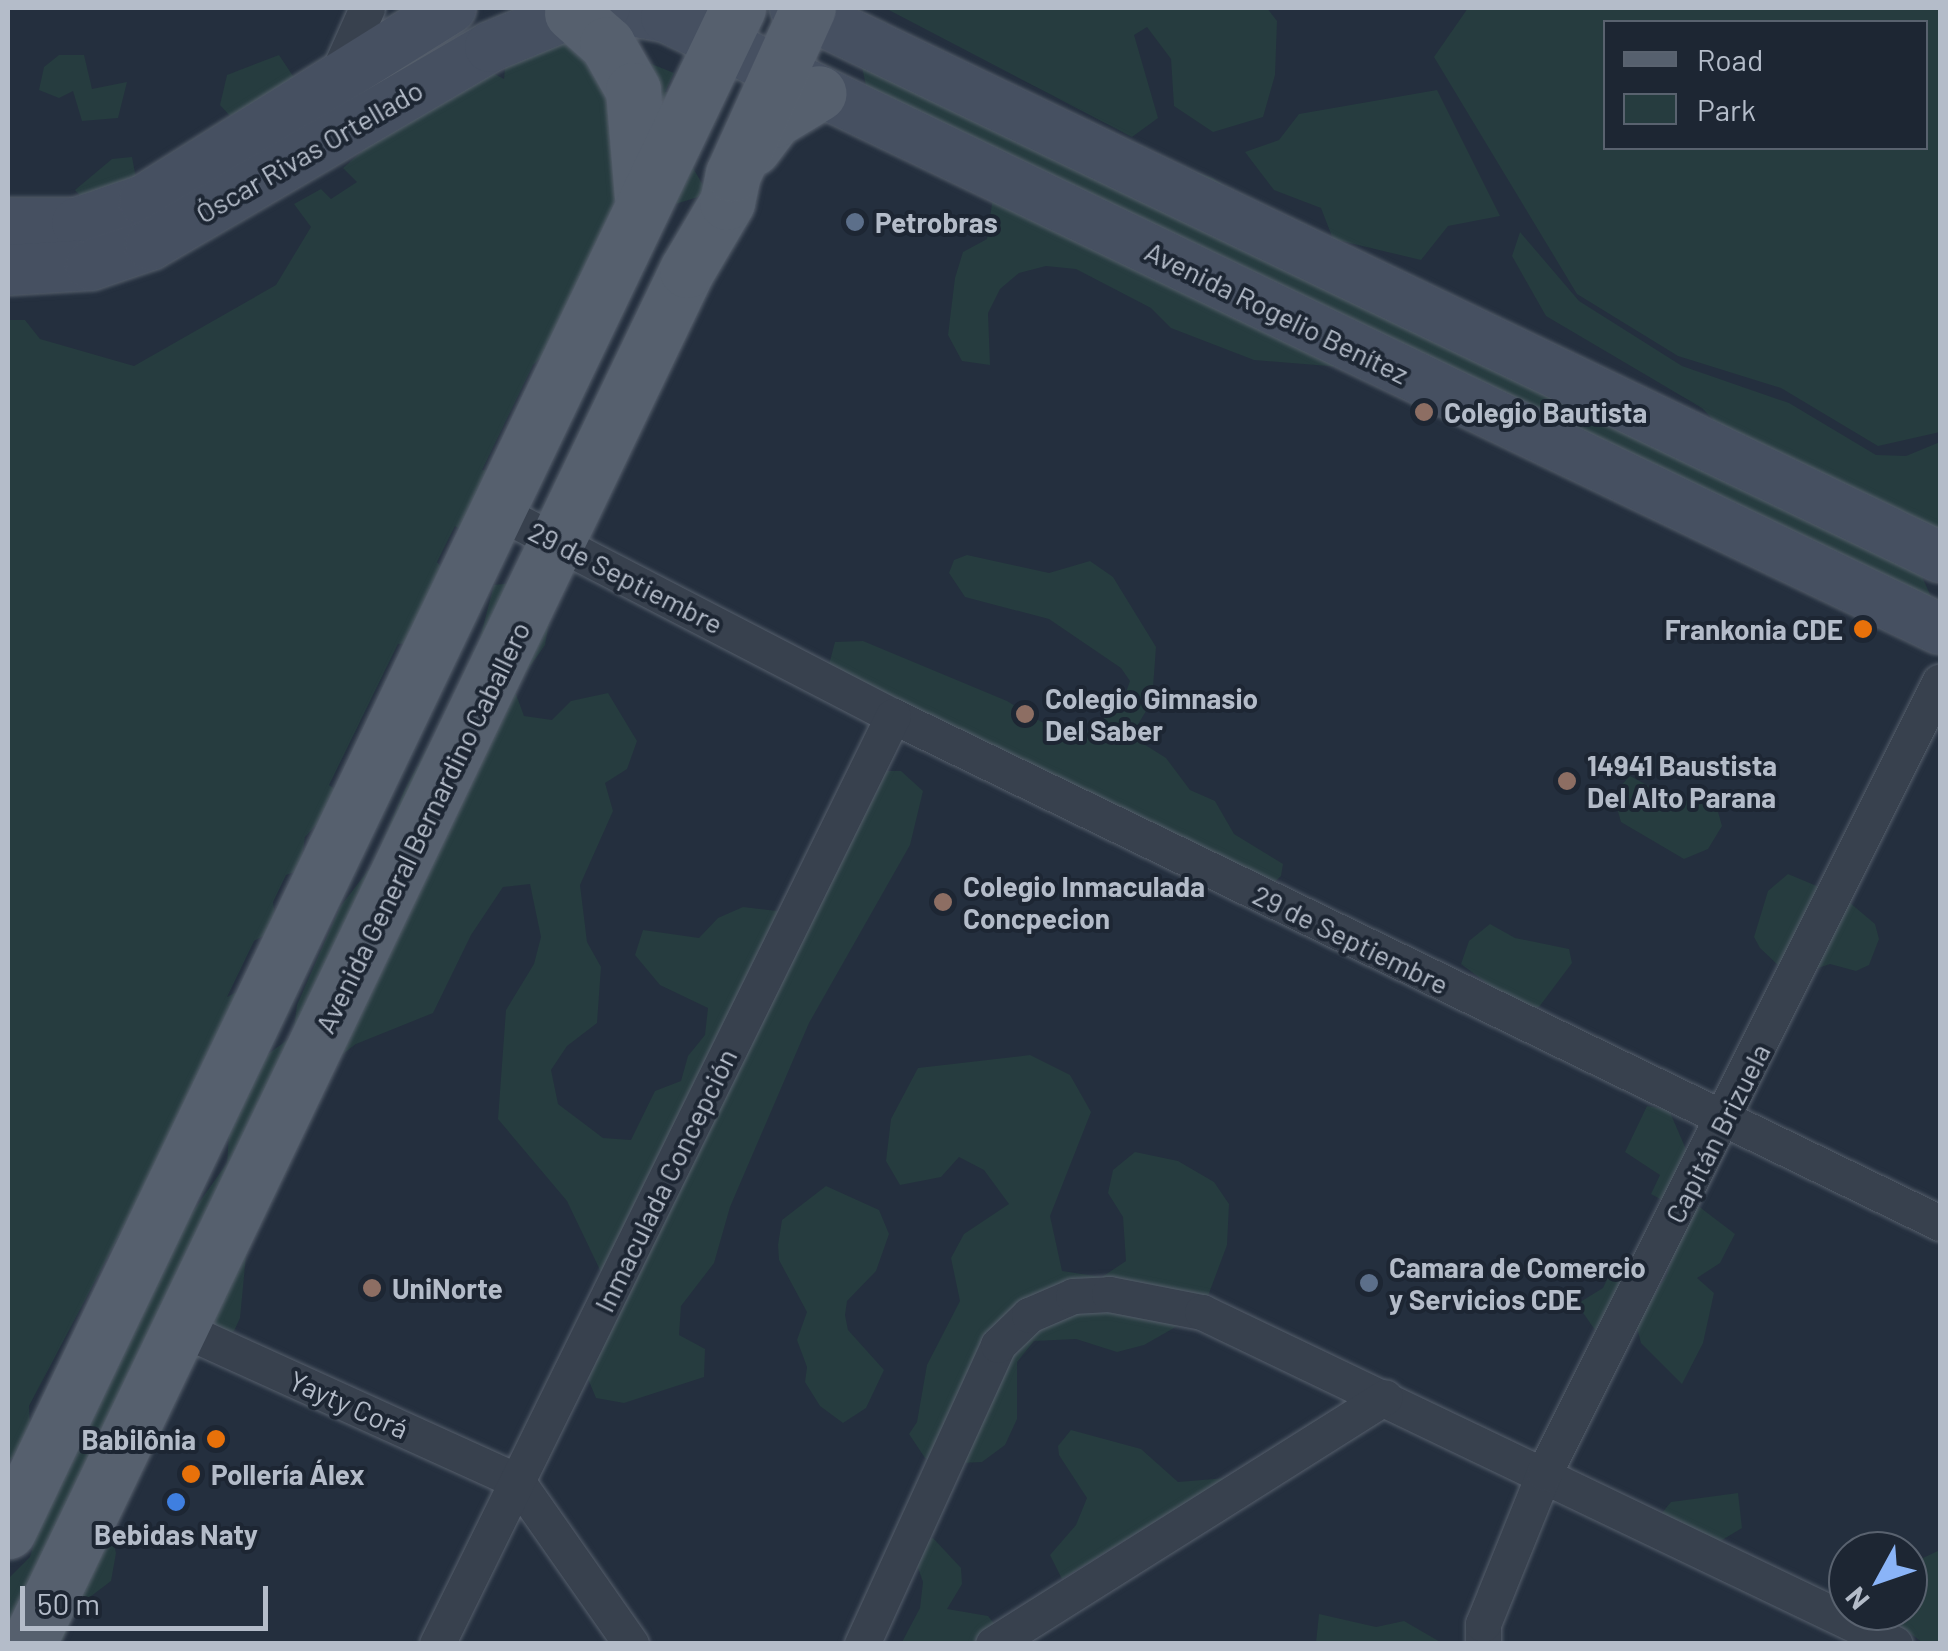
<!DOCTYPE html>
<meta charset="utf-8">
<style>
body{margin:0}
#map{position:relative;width:1948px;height:1651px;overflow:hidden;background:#242f3e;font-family:Barlow,sans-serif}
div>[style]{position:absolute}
.green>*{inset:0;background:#263c3f}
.roads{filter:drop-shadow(0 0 2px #565f6c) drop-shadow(0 0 2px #565f6c)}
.street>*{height:35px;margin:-17.5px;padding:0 17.5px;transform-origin:17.5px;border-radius:17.5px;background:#38414e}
.secondary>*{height:50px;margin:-25px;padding:0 25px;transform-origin:25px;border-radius:25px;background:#465061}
.primary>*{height:55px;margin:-27.5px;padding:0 27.5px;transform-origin:27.5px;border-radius:27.5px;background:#56606e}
.dots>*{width:28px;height:28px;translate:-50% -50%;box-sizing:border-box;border:5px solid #1d2633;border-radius:50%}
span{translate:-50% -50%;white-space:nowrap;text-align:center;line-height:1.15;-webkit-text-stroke:8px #1d2633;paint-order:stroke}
.street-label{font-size:28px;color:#b4bcc9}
.poi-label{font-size:28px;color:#b4bcc9;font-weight:700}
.left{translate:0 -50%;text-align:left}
.right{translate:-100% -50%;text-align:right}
.frame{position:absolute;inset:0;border:10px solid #b4bcc9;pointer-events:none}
.legend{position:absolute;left:1603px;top:20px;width:325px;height:130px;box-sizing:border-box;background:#1d2633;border:2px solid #59626f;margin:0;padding:12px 18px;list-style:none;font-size:30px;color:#b4bcc9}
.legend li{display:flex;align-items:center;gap:20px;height:50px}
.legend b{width:50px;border:2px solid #59626f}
.north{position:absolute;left:1828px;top:1531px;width:100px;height:100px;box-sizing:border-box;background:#1d2633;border:2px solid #59626f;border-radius:50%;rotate:230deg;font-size:28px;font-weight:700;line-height:40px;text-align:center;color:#b4bcc9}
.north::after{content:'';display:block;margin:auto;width:35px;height:45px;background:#8ab4f8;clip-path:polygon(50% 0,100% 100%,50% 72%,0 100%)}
.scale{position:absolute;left:20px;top:1586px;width:248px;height:45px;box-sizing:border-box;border:5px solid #b4bcc9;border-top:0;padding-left:12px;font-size:30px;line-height:35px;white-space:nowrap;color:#b4bcc9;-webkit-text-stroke:8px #1d2633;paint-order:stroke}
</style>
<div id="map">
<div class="green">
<div style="clip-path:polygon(885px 8px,1267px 8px,1277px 21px,1275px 75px,1263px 117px,1213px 132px,1174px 106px,1171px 59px,1147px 27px,1134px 35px,1158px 118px,1132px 137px)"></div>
<div style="clip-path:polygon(evenodd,1468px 8px,1940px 8px,1940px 432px,1878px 446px,1781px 388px,1678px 356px,1577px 294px,1434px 57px,1468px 8px,1606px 22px,1926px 22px,1926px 148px,1606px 148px,1606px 22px)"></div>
<div style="clip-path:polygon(569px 31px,674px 73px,665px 92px,678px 92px,685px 154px,708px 194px,656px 210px,557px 342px,533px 365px,482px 470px,491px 471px,464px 533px,455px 526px,437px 562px,449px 577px,452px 639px,398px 644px,329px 785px,336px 790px,327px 813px,305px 837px,300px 870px,286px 875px,273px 902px,277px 928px,254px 941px,227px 997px,252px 984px,29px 1406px,31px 1448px,8px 1461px,8px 320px,25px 320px,40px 339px,134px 366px,276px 285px,311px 227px,294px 204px,321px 189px,331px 199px,357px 182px,343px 168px,467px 59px,504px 79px,506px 58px,544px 52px)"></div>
<div style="clip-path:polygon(59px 55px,84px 55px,92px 89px,127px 82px,118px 118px,82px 121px,73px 91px,59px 98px,39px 90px,44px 67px)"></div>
<div style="clip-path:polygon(279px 55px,297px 82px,230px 116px,220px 105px,227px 75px)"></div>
<div style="clip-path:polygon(860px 57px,1213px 178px,1278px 224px,1920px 572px,1932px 599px,1341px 367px,1254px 360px,1171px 328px,1151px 308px,1076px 269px,1046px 266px,1019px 273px,1000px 289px,988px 313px,990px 365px,962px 361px,948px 335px,955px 278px,963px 252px,987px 239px,995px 183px,866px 86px)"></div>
<div style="clip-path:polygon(1437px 90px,1500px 216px,1448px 226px,1421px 260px,1333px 239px,1321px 208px,1274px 190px,1245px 152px,1279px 140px,1299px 114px)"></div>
<div style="clip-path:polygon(132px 157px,137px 184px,85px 201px,75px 190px,112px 159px)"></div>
<div style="clip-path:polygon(1520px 232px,1579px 301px,1682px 366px,1789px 403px,1876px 455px,1906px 456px,1940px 442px,1940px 541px,1736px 443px,1702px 408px,1546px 316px,1512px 256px)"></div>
<div style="clip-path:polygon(967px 555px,1049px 573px,1090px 561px,1113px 577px,1156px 647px,1152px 701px,1131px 736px,1166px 758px,1190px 790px,1215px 801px,1234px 834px,1283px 864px,1281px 876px,1270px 886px,1201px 885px,826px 676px,835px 642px,863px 641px,1007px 701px,1055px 730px,1083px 735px,1095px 727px,1125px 695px,1130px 681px,1121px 668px,1049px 619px,965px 597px,949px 573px,954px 560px)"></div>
<div style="clip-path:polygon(522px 582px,550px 617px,545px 645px,514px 689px,524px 716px,552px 720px,571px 701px,608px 693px,637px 741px,627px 769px,605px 783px,613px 811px,580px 885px,587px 942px,601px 967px,597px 1023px,567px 1046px,551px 1070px,558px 1104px,603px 1138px,631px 1140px,655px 1091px,681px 1081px,688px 1056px,705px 1035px,708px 1008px,660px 985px,635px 955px,643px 930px,699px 938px,718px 918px,743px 907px,795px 913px,873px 771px,901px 771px,923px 791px,910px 845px,809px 1023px,730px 1207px,714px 1263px,681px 1306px,679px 1335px,705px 1349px,704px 1377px,624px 1403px,596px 1398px,586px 1374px,601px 1272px,567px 1201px,498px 1119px,506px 1010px,534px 964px,541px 937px,530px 884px,503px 887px,471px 935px,433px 1013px,356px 1044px,332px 1062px,247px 1245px,240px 1318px,234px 1331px,177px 1374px,109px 1523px,116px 1553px,111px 1581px,78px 1606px,61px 1643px,8px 1644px,8px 1579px,30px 1557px,44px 1509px,172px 1241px,227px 1163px,231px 1108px,261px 1059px,293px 1036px,297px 1005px,340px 907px,373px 864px,405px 789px,473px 665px,494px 585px)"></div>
<div style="clip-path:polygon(1630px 776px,1675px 800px,1715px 801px,1722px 826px,1708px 849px,1684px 859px,1621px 822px,1613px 794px)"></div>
<div style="clip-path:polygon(1788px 874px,1843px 897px,1875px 924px,1879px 939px,1869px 965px,1856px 971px,1830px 964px,1806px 972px,1779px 966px,1760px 948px,1754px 937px,1768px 891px)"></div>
<div style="clip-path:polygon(1490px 924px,1515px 938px,1569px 949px,1572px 963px,1539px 1007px,1524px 1011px,1461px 964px,1469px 941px)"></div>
<div style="clip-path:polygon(1030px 1055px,1070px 1075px,1091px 1112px,1050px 1216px,1062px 1271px,1102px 1277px,1126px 1261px,1123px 1217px,1108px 1193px,1113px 1170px,1135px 1152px,1178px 1161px,1214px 1182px,1229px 1204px,1227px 1245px,1202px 1312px,1144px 1345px,1117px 1352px,1076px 1339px,1034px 1341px,1017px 1362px,1017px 1419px,1005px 1445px,982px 1462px,938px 1464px,925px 1458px,909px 1434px,917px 1422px,927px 1365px,960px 1301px,951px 1258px,964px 1234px,1009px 1204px,984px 1170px,959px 1157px,941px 1177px,900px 1185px,886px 1161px,891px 1119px,918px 1068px)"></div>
<div style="clip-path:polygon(1647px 1106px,1669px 1110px,1691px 1161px,1662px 1200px,1651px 1194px,1660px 1175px,1625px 1152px)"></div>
<div style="clip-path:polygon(826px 1186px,879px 1210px,889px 1234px,876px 1271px,847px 1301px,845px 1315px,848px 1330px,884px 1370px,866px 1408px,843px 1423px,820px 1406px,805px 1382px,807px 1367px,797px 1340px,807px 1312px,779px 1260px,778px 1245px,782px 1220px)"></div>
<div style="clip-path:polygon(1693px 1202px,1735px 1234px,1720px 1263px,1697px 1278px,1714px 1293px,1703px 1343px,1682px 1384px,1641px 1343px,1636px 1324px,1666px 1276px)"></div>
<div style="clip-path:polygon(1613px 1267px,1625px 1276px,1613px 1319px,1595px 1330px,1577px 1304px,1603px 1288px)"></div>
<div style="clip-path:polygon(1071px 1430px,1141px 1449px,1178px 1482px,1226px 1478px,1062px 1579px,1050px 1555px,1076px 1525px,1087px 1498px,1059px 1455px,1058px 1446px)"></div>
<div style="clip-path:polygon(1738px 1493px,1742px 1528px,1712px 1546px,1657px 1519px,1671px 1502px)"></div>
<div style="clip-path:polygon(933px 1538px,961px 1568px,962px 1584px,947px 1609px,988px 1616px,997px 1627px,996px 1644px,901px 1644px,920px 1608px,923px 1582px,914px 1556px,920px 1543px)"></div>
<div style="clip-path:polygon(1940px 1550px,1940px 1643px,1923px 1643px,1882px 1612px,1908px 1611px,1908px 1565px)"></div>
<div style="clip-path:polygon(1319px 1614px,1376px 1627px,1404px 1621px,1442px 1643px,1316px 1643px)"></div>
</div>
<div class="roads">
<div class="street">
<div style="left:333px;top:84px;width:83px;rotate:-65.9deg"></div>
<div style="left:497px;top:511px;width:446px;rotate:27.4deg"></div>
<div style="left:893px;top:716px;width:1163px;rotate:25.84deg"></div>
<div style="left:180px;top:1328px;width:370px;rotate:24.4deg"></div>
<div style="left:517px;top:1481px;width:199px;rotate:55deg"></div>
<div style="left:437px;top:1644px;width:1034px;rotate:-63.83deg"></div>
<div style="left:862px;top:1644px;width:328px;rotate:-65.5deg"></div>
<div style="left:998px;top:1345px;width:43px;rotate:-44.1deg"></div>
<div style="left:1029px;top:1315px;width:48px;rotate:-23.4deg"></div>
<div style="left:1073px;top:1296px;width:36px;rotate:-3deg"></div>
<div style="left:1109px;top:1294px;width:95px;rotate:11deg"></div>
<div style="left:1202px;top:1312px;width:768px;rotate:25.6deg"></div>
<div style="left:993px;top:1644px;width:463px;rotate:-32.2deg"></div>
<div style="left:1483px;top:1644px;width:20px;rotate:-90deg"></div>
<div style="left:1483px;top:1624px;width:163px;rotate:-68deg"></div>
<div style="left:1544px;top:1473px;width:885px;rotate:-63.43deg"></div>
</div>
<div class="secondary">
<div style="left:614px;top:8px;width:53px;rotate:9.8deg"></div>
<div style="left:666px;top:17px;width:1413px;rotate:25.66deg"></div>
<div style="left:795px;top:8px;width:1270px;rotate:25.62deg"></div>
<div style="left:8px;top:223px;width:69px"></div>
<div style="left:77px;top:223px;width:71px;rotate:-18.9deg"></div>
<div style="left:144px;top:200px;width:362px;rotate:-32deg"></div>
<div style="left:8px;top:270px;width:83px;rotate:-3.4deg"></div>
<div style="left:91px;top:265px;width:62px;rotate:-18.7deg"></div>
<div style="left:150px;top:245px;width:393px;rotate:-30.2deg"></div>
<div style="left:490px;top:47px;width:89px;rotate:-22.5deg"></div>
<div style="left:572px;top:13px;width:33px;rotate:-9deg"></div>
</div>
<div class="primary">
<div style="left:572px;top:13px;width:47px;rotate:41.5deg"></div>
<div style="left:607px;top:44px;width:53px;rotate:60.5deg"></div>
<div style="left:633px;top:90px;width:107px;rotate:85.2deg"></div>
<div style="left:753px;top:148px;width:35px;rotate:-53deg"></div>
<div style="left:774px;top:120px;width:52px;rotate:-31deg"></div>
<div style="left:8px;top:1531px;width:1689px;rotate:-64.39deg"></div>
<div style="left:28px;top:1644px;width:1524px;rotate:-64.38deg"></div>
<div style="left:687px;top:270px;width:79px;rotate:-59.5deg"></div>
<div style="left:727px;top:202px;width:29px;rotate:-78deg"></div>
<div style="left:733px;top:174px;width:182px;rotate:-65.7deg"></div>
</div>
</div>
<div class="dots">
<div style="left:855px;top:222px;background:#5c6f8a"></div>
<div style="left:1424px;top:412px;background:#8d6e63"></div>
<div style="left:1863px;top:629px;background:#e8710a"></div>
<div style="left:1025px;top:714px;background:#8d6e63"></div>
<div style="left:1567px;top:781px;background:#8d6e63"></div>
<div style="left:943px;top:902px;background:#8d6e63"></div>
<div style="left:1369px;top:1283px;background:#5c6f8a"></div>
<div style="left:372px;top:1288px;background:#8d6e63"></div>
<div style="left:216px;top:1439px;background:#e8710a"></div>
<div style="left:191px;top:1474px;background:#e8710a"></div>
<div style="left:176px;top:1502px;background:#3f7fe0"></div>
</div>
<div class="street-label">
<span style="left:309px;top:151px;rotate:-30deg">Óscar Rivas Ortellado</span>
<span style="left:1277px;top:312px;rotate:26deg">Avenida Rogelio Benítez</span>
<span style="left:626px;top:577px;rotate:27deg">29 de Septiembre</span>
<span style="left:422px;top:827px;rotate:-64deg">Avenida General Bernardino Caballero</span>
<span style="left:1351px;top:939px;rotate:26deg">29 de Septiembre</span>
<span style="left:1717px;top:1133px;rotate:-63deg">Capitán Brizuela</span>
<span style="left:665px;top:1180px;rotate:-64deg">Inmaculada Concepción</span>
<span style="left:349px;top:1404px;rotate:24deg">Yayty Corá</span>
</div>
<div class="poi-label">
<span class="left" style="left:875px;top:222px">Petrobras</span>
<span class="left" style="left:1444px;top:412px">Colegio Bautista</span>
<span class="right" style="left:1843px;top:629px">Frankonia CDE</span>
<span class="left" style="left:1045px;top:714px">Colegio Gimnasio<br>Del Saber</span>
<span class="left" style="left:1587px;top:781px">14941 Baustista<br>Del Alto Parana</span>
<span class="left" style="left:963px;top:902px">Colegio Inmaculada<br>Concpecion</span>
<span class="left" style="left:1389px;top:1283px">Camara de Comercio<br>y Servicios CDE</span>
<span class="left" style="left:392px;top:1288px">UniNorte</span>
<span class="right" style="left:196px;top:1439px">Babilônia</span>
<span class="left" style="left:211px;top:1474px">Pollería Álex</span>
<span style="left:176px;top:1534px">Bebidas Naty</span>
</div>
<div class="frame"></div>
<ul class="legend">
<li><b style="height:12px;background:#56606e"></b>Road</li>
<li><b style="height:28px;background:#263c3f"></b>Park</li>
</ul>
<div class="north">N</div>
<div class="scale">50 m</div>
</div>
